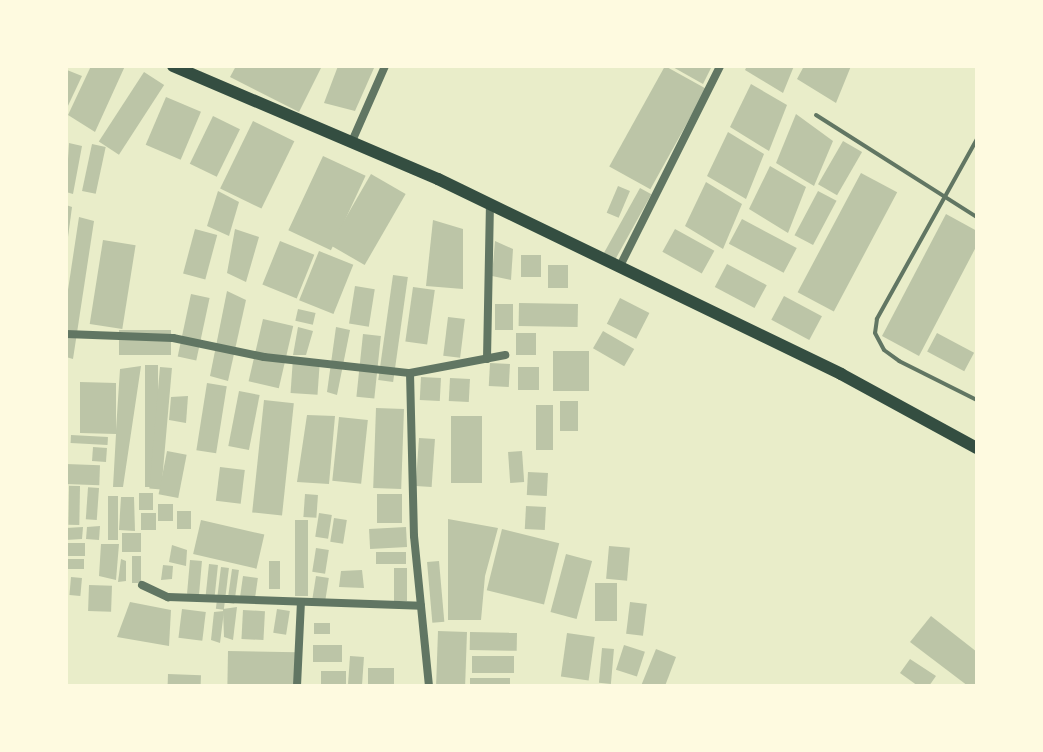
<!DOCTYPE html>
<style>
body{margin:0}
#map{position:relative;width:1043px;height:752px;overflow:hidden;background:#e9edc9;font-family:"Noto Sans",sans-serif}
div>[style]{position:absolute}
.building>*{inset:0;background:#bcc5a7;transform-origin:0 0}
.service>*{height:4px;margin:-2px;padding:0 2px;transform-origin:2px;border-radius:2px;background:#617663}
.minor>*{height:8px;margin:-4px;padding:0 4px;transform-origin:4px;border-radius:4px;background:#617663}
.primary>*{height:12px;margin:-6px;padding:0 6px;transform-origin:6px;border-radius:6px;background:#344e41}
span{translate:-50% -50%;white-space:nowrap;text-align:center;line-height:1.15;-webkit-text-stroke:6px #fefae0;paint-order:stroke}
.frame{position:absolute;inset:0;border:68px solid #fefae0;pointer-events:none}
</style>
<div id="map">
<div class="building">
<div style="clip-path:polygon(91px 66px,125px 66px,95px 132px,68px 115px)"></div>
<div style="clip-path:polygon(236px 66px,322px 66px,299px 112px,230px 77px)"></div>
<div style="clip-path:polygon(338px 66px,374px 68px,355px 111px,324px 103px)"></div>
<div style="left:665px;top:66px;width:47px;height:115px;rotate:29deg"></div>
<div style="clip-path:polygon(671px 66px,712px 66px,703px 84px)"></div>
<div style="clip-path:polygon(747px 66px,794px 66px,783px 93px,745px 70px)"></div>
<div style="clip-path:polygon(804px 66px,851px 66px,836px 103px,797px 79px)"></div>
<div style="clip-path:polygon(67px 70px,82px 76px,66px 110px,66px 73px)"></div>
<div style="left:144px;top:72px;width:24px;height:83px;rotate:33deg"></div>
<div style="clip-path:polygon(751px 84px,787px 105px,769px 151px,730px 127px)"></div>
<div style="left:166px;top:97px;width:38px;height:52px;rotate:23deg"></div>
<div style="clip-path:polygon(796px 114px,833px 141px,814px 186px,776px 163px)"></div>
<div style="left:213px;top:116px;width:30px;height:53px;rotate:26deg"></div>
<div style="left:253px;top:121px;width:46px;height:75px;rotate:26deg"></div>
<div style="clip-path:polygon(728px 132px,764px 154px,746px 199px,707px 176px)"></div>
<div style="left:843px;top:141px;width:22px;height:50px;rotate:30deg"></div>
<div style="clip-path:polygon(69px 143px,82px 146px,73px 194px,66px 192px)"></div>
<div style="left:92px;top:144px;width:14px;height:48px;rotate:12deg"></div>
<div style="left:323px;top:156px;width:47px;height:82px;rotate:25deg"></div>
<div style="clip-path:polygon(770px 166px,806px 187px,788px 233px,749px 209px)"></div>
<div style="left:861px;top:173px;width:41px;height:135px;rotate:28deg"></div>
<div style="left:371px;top:174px;width:40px;height:82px;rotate:30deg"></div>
<div style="clip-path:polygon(706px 182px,742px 204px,723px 249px,685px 226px)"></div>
<div style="left:618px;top:186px;width:13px;height:29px;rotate:23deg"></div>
<div style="left:640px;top:188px;width:13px;height:77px;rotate:29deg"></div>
<div style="clip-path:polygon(218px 191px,239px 202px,229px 236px,207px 226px)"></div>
<div style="left:818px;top:191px;width:21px;height:50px;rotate:28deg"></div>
<div style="clip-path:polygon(66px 205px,72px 207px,68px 237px,66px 237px)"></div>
<div style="clip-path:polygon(946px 214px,977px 231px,977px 245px,919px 356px,882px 336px)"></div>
<div style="clip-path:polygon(79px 217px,94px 221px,73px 359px,66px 357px,66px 303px)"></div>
<div style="left:742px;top:219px;width:62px;height:28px;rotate:28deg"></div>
<div style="clip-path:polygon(433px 220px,463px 229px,463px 289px,426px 286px)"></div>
<div style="left:195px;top:229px;width:23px;height:46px;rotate:15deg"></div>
<div style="clip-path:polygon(235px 229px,259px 237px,246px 282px,227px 273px)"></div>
<div style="left:675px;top:229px;width:45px;height:26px;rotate:29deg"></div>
<div style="left:103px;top:240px;width:33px;height:85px;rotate:9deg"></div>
<div style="left:280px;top:241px;width:37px;height:47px;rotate:22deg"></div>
<div style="clip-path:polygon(495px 241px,513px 249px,511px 280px,492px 276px)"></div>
<div style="left:319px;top:251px;width:37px;height:53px;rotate:22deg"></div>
<div style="left:521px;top:255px;width:20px;height:22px"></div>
<div style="left:727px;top:264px;width:45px;height:26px;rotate:28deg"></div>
<div style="left:548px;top:265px;width:20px;height:23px"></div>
<div style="left:393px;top:275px;width:15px;height:106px;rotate:8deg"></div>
<div style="left:355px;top:286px;width:20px;height:38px;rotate:9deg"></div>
<div style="left:413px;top:287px;width:22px;height:55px;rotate:8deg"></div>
<div style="clip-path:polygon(227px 291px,246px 300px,228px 381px,210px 376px)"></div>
<div style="left:191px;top:294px;width:19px;height:64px;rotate:12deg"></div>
<div style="left:784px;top:296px;width:43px;height:27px;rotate:28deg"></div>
<div style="left:620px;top:298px;width:33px;height:29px;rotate:27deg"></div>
<div style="left:519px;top:303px;width:59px;height:23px;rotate:1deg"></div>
<div style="left:495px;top:304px;width:18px;height:26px"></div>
<div style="left:298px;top:309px;width:18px;height:12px;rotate:13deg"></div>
<div style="left:448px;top:317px;width:17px;height:39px;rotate:7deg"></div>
<div style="left:263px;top:319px;width:31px;height:64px;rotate:13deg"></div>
<div style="clip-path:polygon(298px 327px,313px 331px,306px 355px,293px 355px)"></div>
<div style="clip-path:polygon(336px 327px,350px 330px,337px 395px,327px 392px)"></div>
<div style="left:119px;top:330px;width:52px;height:25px"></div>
<div style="left:603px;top:331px;width:36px;height:20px;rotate:30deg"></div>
<div style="left:516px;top:333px;width:20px;height:22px"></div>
<div style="left:937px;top:333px;width:42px;height:21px;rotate:28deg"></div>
<div style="left:363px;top:334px;width:18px;height:63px;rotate:6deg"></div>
<div style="left:553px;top:351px;width:36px;height:40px"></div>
<div style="left:293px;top:358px;width:27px;height:35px;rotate:4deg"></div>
<div style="left:490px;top:363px;width:20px;height:23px;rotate:3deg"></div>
<div style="left:145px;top:365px;width:13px;height:122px"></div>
<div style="clip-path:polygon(141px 366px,123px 487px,113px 487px,116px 434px,80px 433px,80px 382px,116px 383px,116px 430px,120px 369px)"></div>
<div style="left:160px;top:367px;width:12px;height:122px;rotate:5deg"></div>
<div style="left:518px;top:367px;width:21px;height:23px"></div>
<div style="left:421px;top:377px;width:20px;height:23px;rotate:3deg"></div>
<div style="left:450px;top:378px;width:20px;height:23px;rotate:3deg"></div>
<div style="left:207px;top:383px;width:20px;height:68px;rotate:9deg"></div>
<div style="left:239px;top:391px;width:21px;height:56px;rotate:11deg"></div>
<div style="clip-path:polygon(188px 396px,186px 423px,169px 420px,171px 397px)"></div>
<div style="left:264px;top:400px;width:30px;height:113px;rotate:6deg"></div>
<div style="left:560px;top:401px;width:18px;height:30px"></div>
<div style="left:536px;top:405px;width:17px;height:45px"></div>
<div style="left:376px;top:408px;width:28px;height:80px;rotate:2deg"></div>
<div style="clip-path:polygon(307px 415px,335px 416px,329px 484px,297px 482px)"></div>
<div style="left:451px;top:416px;width:31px;height:67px"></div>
<div style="left:339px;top:417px;width:29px;height:64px;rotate:6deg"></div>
<div style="left:71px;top:435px;width:37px;height:8px;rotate:3deg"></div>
<div style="left:419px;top:438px;width:16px;height:48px;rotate:4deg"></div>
<div style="left:93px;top:447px;width:14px;height:14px;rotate:4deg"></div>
<div style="left:167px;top:451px;width:20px;height:44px;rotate:11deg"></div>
<div style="left:522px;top:451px;width:31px;height:14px;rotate:86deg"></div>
<div style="left:66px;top:464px;width:34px;height:20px;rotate:2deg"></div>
<div style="left:220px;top:467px;width:25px;height:34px;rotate:7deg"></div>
<div style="left:528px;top:472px;width:20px;height:23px;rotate:3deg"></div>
<div style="left:80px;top:486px;width:39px;height:11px;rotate:91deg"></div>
<div style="left:99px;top:488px;width:32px;height:11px;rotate:94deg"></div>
<div style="left:139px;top:493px;width:14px;height:17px"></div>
<div style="left:305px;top:494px;width:13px;height:23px;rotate:4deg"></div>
<div style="left:377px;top:494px;width:25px;height:29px"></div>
<div style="left:108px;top:496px;width:10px;height:44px"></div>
<div style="clip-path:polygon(121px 497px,134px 497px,135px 531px,119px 530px)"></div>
<div style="left:158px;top:504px;width:15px;height:17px"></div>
<div style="left:526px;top:506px;width:20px;height:23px;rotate:3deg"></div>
<div style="left:177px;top:511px;width:14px;height:18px"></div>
<div style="left:141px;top:513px;width:15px;height:17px"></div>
<div style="left:319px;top:513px;width:13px;height:24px;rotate:9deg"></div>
<div style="left:334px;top:518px;width:13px;height:24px;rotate:9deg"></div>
<div style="clip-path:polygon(448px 519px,498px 528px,485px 576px,481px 620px,448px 620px)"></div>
<div style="left:201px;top:520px;width:65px;height:35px;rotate:13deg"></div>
<div style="left:295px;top:520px;width:13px;height:76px"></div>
<div style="clip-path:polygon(100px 526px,99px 540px,86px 539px,87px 527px)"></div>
<div style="clip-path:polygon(83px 527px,82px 539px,66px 540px,66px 528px)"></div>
<div style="left:406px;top:527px;width:20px;height:37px;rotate:87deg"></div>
<div style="left:502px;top:529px;width:59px;height:63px;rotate:14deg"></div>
<div style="left:122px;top:533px;width:19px;height:19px"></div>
<div style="left:66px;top:543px;width:19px;height:13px"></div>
<div style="clip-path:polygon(101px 544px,119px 544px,116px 580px,99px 576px)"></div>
<div style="clip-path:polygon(172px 545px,187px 550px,186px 566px,169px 562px)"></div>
<div style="left:609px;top:546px;width:21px;height:33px;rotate:5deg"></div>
<div style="left:316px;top:548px;width:13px;height:24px;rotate:9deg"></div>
<div style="left:376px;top:552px;width:30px;height:12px"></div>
<div style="left:566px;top:554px;width:27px;height:60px;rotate:15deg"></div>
<div style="left:132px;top:556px;width:9px;height:27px"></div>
<div style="left:66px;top:559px;width:18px;height:10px"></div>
<div style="clip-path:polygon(121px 559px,126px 561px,126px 581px,118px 582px)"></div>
<div style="left:190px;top:560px;width:12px;height:34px;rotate:5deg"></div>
<div style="left:269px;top:561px;width:11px;height:28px"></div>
<div style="left:439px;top:561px;width:61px;height:12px;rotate:85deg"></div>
<div style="left:209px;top:564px;width:9px;height:35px;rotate:6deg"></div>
<div style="clip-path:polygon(163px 565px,173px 566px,172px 579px,161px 580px)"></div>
<div style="left:221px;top:567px;width:8px;height:42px;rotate:7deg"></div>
<div style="left:394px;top:568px;width:13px;height:33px"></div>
<div style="left:232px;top:569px;width:7px;height:34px;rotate:8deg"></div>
<div style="clip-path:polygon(362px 570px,364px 588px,339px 587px,341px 571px)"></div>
<div style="left:243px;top:576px;width:15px;height:26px;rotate:8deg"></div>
<div style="left:316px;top:576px;width:13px;height:24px;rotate:9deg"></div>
<div style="left:71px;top:577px;width:11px;height:18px;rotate:5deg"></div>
<div style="left:595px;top:583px;width:22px;height:38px"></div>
<div style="left:89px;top:585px;width:23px;height:26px;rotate:2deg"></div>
<div style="clip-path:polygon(130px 602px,171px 610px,169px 646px,117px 637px)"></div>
<div style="left:630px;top:602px;width:17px;height:32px;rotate:7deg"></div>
<div style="clip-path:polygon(237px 607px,233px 640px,224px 637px,223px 609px)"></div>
<div style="left:182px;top:609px;width:24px;height:29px;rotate:7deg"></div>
<div style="left:277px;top:609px;width:13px;height:24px;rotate:9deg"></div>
<div style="left:243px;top:610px;width:22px;height:29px;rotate:3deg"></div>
<div style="clip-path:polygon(224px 611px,220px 643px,211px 640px,214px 612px)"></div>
<div style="clip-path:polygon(931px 616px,977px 652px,977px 686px,968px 686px,910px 642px)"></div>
<div style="left:314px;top:623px;width:16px;height:11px"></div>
<div style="left:438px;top:631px;width:29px;height:55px;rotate:2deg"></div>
<div style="left:470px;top:632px;width:47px;height:18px;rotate:1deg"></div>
<div style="left:567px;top:633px;width:28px;height:44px;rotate:8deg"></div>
<div style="left:313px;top:645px;width:29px;height:17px"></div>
<div style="left:624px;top:645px;width:22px;height:26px;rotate:18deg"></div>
<div style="left:602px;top:648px;width:12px;height:35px;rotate:5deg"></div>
<div style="clip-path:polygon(656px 649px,676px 657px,665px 686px,641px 686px)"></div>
<div style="left:228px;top:651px;width:69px;height:35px;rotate:1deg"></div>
<div style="left:350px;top:656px;width:14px;height:30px;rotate:4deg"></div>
<div style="left:472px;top:656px;width:42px;height:17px"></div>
<div style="clip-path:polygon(910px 659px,936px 676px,929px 686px,918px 686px,900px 673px)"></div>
<div style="left:368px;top:668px;width:26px;height:18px"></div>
<div style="left:321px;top:671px;width:25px;height:15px"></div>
<div style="left:168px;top:674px;width:33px;height:12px;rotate:2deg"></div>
<div style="left:510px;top:678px;width:8px;height:40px;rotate:90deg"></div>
</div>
<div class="service">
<div style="left:816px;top:115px;width:191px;rotate:32.4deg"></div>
<div style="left:977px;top:139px;width:206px;rotate:119.1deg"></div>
<div style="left:877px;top:319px;width:14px;rotate:98deg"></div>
<div style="left:875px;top:333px;width:19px;rotate:62deg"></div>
<div style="left:884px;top:350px;width:19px;rotate:36deg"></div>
<div style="left:899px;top:361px;width:87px;rotate:26.6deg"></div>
</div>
<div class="minor">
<div style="left:353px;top:139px;width:80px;rotate:-66.3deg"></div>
<div style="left:619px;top:268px;width:226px;rotate:-63.4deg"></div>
<div style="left:66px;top:334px;width:107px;rotate:2.1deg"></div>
<div style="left:173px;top:338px;width:93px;rotate:11.8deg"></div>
<div style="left:264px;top:357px;width:147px;rotate:6.3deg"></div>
<div style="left:410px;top:373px;width:97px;rotate:-10.7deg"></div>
<div style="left:487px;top:359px;width:155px;rotate:-88.9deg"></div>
<div style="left:410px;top:373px;width:163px;rotate:88.6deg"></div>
<div style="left:414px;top:536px;width:151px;rotate:84.3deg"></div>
<div style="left:142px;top:585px;width:29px;rotate:25deg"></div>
<div style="left:168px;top:597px;width:253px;rotate:2deg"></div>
<div style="left:297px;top:686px;width:84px;rotate:-87.3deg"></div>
</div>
<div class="primary">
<div style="left:173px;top:66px;width:288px;rotate:23.1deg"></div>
<div style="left:438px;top:179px;width:448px;rotate:25.8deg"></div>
<div style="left:841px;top:374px;width:155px;rotate:28.6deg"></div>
</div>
<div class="frame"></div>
</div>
